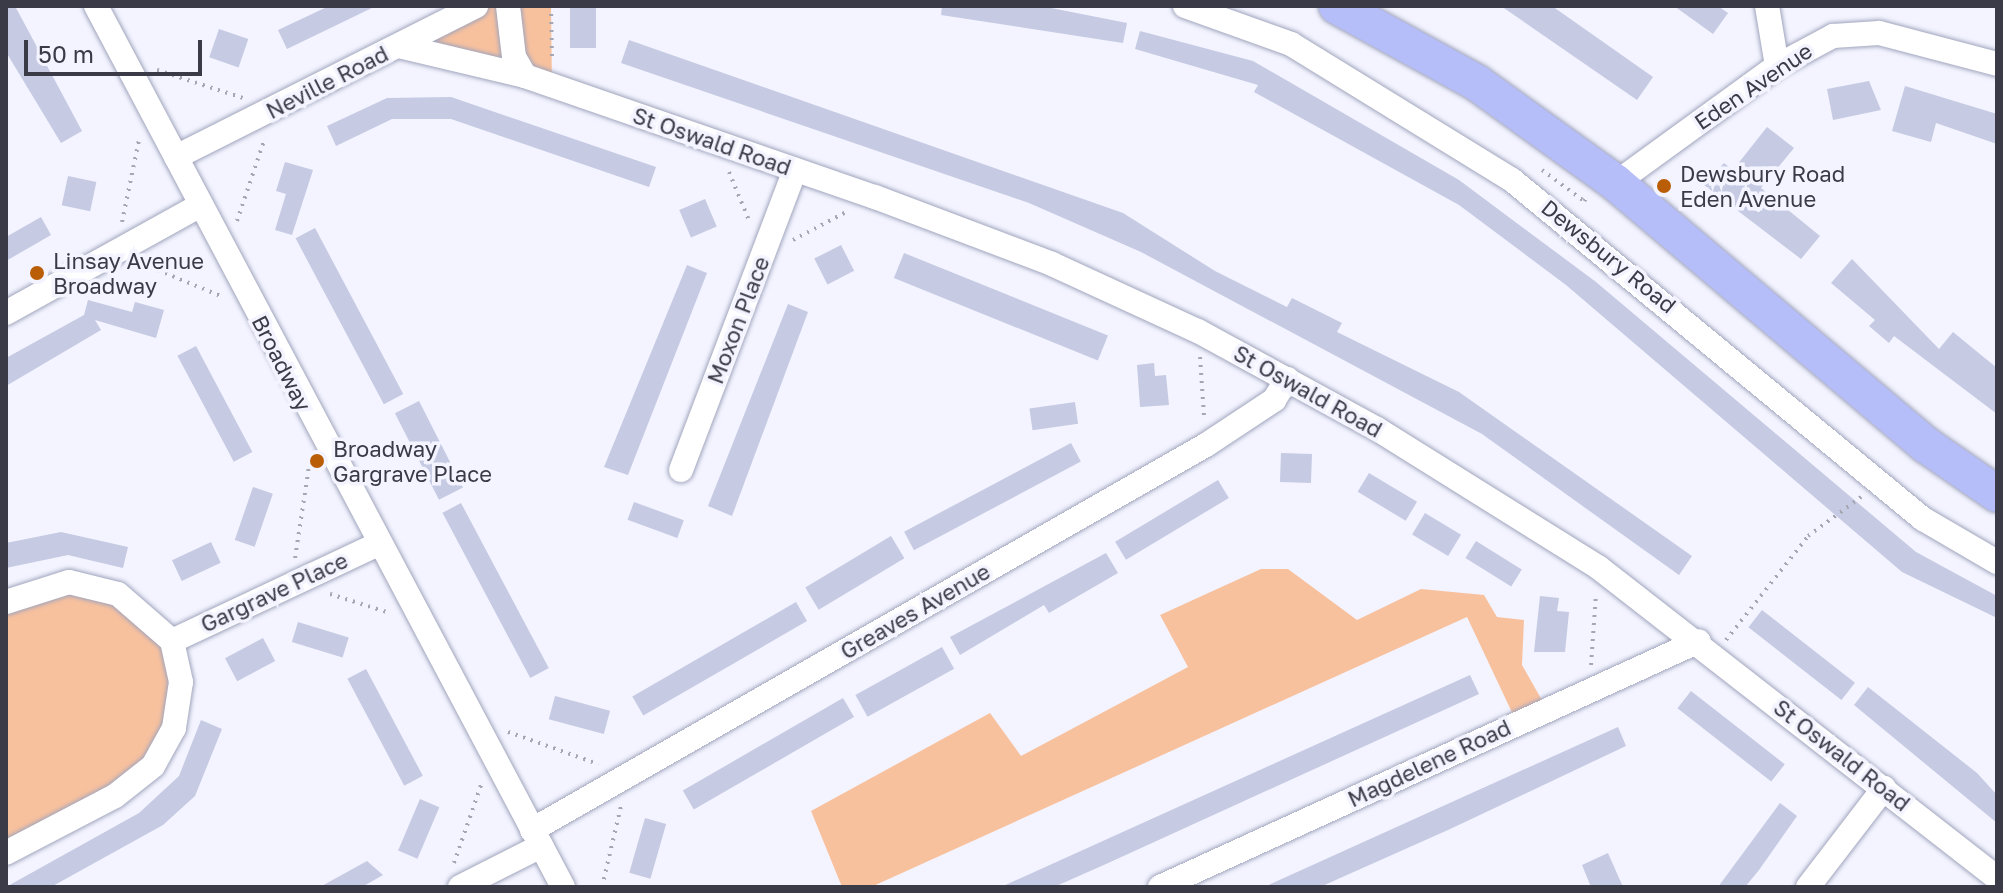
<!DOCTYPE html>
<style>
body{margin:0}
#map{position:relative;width:2003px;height:893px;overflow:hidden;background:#f3f4ff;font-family:"Golos Text",sans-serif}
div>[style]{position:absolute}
.green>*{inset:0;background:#f8c19e}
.building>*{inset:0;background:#c6cae3;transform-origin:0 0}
.path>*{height:4px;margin-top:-2px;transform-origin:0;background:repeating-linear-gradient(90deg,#a5a6b1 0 2px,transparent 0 8px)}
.roads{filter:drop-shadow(0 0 2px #a1a5bd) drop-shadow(0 0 2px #a1a5bd)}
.minor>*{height:24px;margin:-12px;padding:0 12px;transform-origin:12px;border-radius:12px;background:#fff}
.highway>*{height:36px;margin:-18px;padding:0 18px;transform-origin:18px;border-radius:18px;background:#b6bef9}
.dots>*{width:22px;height:22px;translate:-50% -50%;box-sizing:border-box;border:4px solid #f3f4ff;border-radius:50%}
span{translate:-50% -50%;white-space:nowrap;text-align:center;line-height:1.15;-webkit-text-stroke:7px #f3f4ff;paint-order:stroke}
.street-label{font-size:22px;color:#3a3b46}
.poi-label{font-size:22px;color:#3a3b46}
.left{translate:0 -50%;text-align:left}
.frame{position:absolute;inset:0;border:8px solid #3a3b46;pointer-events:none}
.scale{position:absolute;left:24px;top:40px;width:178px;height:36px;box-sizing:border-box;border:4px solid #3a3b46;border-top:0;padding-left:10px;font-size:24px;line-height:28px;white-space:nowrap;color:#3a3b46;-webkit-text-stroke:6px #f3f4ff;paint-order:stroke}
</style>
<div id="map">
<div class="green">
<div style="clip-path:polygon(476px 6px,551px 6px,552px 86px,399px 46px)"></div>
<div style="clip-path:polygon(1261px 569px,1288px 569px,1357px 620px,1421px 589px,1484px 595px,1497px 617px,1524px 620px,1522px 665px,1547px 709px,1517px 723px,1467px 617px,871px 887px,842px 887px,811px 811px,990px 713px,1021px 756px,1188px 667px,1160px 615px)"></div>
<div style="clip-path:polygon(87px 584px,172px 641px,164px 750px,6px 853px,6px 602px)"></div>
</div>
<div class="building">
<div style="clip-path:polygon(6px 6px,15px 6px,82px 131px,61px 143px,6px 52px)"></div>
<div style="clip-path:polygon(329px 6px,376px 6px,287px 49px,278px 30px)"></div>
<div style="left:570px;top:6px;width:26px;height:42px"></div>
<div style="clip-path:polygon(942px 6px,1041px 6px,1127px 23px,1123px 43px,941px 15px)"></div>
<div style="clip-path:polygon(1501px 6px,1552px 6px,1653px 77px,1637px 100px)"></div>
<div style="clip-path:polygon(1674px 6px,1718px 6px,1728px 13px,1713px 34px)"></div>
<div style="left:219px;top:29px;width:31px;height:30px;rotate:19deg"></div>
<div style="clip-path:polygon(1140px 31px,1253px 61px,1459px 180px,1596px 282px,1916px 552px,1997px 596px,1997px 618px,1902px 572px,1566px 285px,1459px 205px,1254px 92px,1258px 85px,1135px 49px)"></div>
<div style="clip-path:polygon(629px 40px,1123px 213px,1215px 271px,1287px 307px,1292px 298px,1342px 323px,1337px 332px,1459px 392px,1692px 556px,1679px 575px,1482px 434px,1141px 252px,1029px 203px,621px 63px)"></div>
<div style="clip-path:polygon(1869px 81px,1881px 110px,1833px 120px,1827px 89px)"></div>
<div style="clip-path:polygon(1905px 86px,1997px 114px,1997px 144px,1936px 123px,1931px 142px,1892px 131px)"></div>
<div style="clip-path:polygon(451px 97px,656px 167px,649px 187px,451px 119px,392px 119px,336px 146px,327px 126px,387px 98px)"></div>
<div style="clip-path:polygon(1767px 127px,1794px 148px,1761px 188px,1820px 236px,1801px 259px,1704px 185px,1724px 163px,1733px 170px)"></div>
<div style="clip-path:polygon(285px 162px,313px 170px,292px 235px,275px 230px,286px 194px,276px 191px)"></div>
<div style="left:68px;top:176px;width:29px;height:30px;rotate:12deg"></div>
<div style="left:705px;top:199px;width:30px;height:28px;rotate:67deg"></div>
<div style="clip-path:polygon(41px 217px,51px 235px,6px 261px,6px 237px)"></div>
<div style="left:315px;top:228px;width:188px;height:22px;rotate:62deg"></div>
<div style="left:841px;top:245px;width:29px;height:30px;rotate:63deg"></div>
<div style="left:904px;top:253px;width:220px;height:27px;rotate:22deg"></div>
<div style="clip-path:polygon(1852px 259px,1939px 349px,1953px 332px,1997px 368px,1997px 414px,1894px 336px,1889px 343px,1869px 326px,1875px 320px,1831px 283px)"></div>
<div style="clip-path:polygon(687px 265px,707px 273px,628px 475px,604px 467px)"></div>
<div style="clip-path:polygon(88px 300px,132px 312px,135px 302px,164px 310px,156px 338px,95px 320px,101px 330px,6px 386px,6px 358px,84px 315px)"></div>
<div style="clip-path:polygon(788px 304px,808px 312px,732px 516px,708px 506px)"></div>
<div style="left:196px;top:346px;width:120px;height:21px;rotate:62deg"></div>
<div style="clip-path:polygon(1154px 363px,1155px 376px,1166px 375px,1169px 405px,1140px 407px,1137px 365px)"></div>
<div style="left:419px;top:401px;width:97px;height:27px;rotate:63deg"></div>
<div style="left:1075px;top:402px;width:22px;height:46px;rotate:82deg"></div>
<div style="left:1071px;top:443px;width:21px;height:189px;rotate:62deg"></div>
<div style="left:1281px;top:453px;width:31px;height:29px;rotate:2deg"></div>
<div style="left:1369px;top:473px;width:56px;height:22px;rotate:31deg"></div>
<div style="left:1218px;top:480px;width:21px;height:120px;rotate:59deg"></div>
<div style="left:253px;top:487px;width:21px;height:56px;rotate:19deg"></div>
<div style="left:634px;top:502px;width:53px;height:19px;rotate:20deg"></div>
<div style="left:461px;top:503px;width:187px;height:21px;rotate:62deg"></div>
<div style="left:1425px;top:513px;width:42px;height:25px;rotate:31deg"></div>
<div style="clip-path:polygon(61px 532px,128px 547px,123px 568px,68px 555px,6px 568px,6px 543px)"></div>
<div style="left:891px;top:536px;width:26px;height:100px;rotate:59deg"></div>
<div style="left:1476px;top:541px;width:54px;height:20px;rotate:32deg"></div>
<div style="left:211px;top:542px;width:23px;height:43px;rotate:65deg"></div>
<div style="clip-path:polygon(1106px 553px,1118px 573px,1049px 613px,1044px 605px,960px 655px,950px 637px)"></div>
<div style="clip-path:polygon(1540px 596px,1559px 598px,1557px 611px,1569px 612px,1565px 652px,1534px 652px)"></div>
<div style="left:796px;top:602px;width:22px;height:189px;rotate:60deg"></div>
<div style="left:1762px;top:610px;width:118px;height:22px;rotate:38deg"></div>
<div style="left:298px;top:622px;width:53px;height:21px;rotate:17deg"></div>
<div style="left:263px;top:638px;width:26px;height:43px;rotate:62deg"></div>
<div style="left:942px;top:647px;width:25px;height:99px;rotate:61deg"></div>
<div style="left:366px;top:669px;width:121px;height:21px;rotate:62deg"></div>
<div style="clip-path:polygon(1470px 675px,1479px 694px,1106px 864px,1054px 887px,1001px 887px)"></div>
<div style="clip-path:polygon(1868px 687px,1977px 773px,1997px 795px,1997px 823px,1854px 705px)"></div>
<div style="left:1691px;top:691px;width:119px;height:22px;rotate:38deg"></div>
<div style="left:555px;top:696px;width:57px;height:24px;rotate:15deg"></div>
<div style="left:843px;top:698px;width:22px;height:185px;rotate:60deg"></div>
<div style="clip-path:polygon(201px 720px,222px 729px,195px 796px,163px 825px,51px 887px,6px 887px,139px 813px,179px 776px)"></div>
<div style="clip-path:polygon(1618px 727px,1626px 746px,1448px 830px,1320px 887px,1264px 887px)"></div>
<div style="left:420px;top:799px;width:21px;height:56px;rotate:23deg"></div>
<div style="clip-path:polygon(1780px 803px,1797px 816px,1759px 870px,1745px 887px,1718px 887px)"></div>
<div style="left:645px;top:818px;width:22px;height:57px;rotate:16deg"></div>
<div style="clip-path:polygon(1608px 853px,1623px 887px,1591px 887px,1582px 865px)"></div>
<div style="clip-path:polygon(367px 861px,383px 875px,362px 887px,320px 887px)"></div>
</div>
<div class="path">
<div style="left:551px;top:6px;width:54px;rotate:88.9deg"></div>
<div style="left:157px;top:70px;width:90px;rotate:18deg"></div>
<div style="left:1542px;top:170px;width:52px;rotate:36.4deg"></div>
<div style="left:1584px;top:201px;width:6px;rotate:-51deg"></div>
<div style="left:729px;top:172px;width:55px;rotate:67.6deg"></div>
<div style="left:237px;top:221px;width:88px;rotate:-71.4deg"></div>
<div style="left:122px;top:222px;width:84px;rotate:-78.3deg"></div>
<div style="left:793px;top:240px;width:60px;rotate:-27.8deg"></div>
<div style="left:143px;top:264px;width:87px;rotate:22.4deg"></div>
<div style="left:1200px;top:357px;width:59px;rotate:86.1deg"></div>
<div style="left:295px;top:558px;width:99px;rotate:-81.3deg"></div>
<div style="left:330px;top:594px;width:63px;rotate:17.6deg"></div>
<div style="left:1726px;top:640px;width:132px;rotate:-51.7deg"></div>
<div style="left:1808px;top:536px;width:66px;rotate:-36.3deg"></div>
<div style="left:1591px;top:665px;width:71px;rotate:-86deg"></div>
<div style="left:508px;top:732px;width:96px;rotate:19.6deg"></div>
<div style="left:454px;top:863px;width:83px;rotate:-70.9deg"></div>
<div style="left:602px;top:887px;width:83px;rotate:-76.8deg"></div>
</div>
<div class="roads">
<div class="minor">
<div style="left:96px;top:6px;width:997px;rotate:62.07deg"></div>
<div style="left:508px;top:6px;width:51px;rotate:83.3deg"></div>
<div style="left:514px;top:57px;width:22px;rotate:60deg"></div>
<div style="left:1185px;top:6px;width:113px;rotate:19.7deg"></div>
<div style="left:1291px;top:44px;width:259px;rotate:31.6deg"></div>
<div style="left:1512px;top:180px;width:533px;rotate:39.52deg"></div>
<div style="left:1923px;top:519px;width:86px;rotate:30.2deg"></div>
<div style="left:1767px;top:6px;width:61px;rotate:80.5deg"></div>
<div style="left:399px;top:46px;width:130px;rotate:13.4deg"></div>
<div style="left:525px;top:76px;width:370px;rotate:19.1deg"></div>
<div style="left:875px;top:197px;width:189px;rotate:20.7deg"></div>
<div style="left:1052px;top:264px;width:161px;rotate:24.7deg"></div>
<div style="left:1198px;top:331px;width:204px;rotate:28.7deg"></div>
<div style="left:1377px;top:429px;width:261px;rotate:32deg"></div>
<div style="left:1598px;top:567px;width:506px;rotate:37.93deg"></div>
<div style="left:176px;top:157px;width:336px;rotate:-26.7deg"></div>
<div style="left:1616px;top:183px;width:199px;rotate:-36deg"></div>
<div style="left:1777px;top:66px;width:64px;rotate:-28.2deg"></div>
<div style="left:1833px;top:36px;width:46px;rotate:-3.7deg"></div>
<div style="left:1879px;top:33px;width:122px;rotate:14.7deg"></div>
<div style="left:6px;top:313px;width:223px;rotate:-29deg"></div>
<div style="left:681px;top:470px;width:321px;rotate:-69.2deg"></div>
<div style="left:6px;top:602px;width:66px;rotate:-17.6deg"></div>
<div style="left:69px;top:582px;width:50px;rotate:13.8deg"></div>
<div style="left:118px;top:594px;width:72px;rotate:41deg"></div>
<div style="left:172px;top:641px;width:42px;rotate:77.6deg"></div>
<div style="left:181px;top:682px;width:47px;rotate:98.7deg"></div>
<div style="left:174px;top:728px;width:43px;rotate:118.9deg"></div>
<div style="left:153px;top:766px;width:48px;rotate:141.7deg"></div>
<div style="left:115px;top:796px;width:123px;rotate:152.4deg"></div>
<div style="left:172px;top:641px;width:225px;rotate:-25.2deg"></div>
<div style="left:532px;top:830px;width:776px;rotate:-29.74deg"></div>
<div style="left:1206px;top:445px;width:82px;rotate:-33.5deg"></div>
<div style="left:1274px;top:400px;width:25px;rotate:-58deg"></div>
<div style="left:460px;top:887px;width:91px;rotate:-26.8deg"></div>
<div style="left:1160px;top:887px;width:592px;rotate:-24.53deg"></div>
<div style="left:1808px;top:887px;width:125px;rotate:-52.5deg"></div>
</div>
<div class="highway">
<div style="left:1337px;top:6px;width:160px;rotate:28.8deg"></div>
<div style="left:1477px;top:83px;width:171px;rotate:35.7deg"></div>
<div style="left:1616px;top:183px;width:406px;rotate:40.2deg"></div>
<div style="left:1926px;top:445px;width:86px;rotate:34.6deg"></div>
</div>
</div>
<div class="dots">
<div style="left:1664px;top:186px;background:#b95d06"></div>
<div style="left:37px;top:273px;background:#b95d06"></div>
<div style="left:317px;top:461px;background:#b95d06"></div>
</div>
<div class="street-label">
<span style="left:327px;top:82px;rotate:-27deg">Neville Road</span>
<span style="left:1753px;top:86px;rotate:-34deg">Eden Avenue</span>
<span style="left:712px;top:141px;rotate:19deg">St Oswald Road</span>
<span style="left:1609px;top:256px;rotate:39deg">Dewsbury Road</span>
<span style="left:738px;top:320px;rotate:-69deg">Moxon Place</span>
<span style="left:282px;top:363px;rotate:63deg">Broadway</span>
<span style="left:1308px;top:391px;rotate:29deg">St Oswald Road</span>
<span style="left:274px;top:592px;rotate:-25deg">Gargrave Place</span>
<span style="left:915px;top:611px;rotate:-30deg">Greaves Avenue</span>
<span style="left:1842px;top:755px;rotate:38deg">St Oswald Road</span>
<span style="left:1429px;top:763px;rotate:-25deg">Magdelene Road</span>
</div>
<div class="poi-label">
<span class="left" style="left:1680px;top:186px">Dewsbury Road<br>Eden Avenue</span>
<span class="left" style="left:53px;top:273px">Linsay Avenue<br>Broadway</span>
<span class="left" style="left:333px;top:461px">Broadway<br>Gargrave Place</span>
</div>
<div class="frame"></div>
<div class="scale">50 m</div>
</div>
